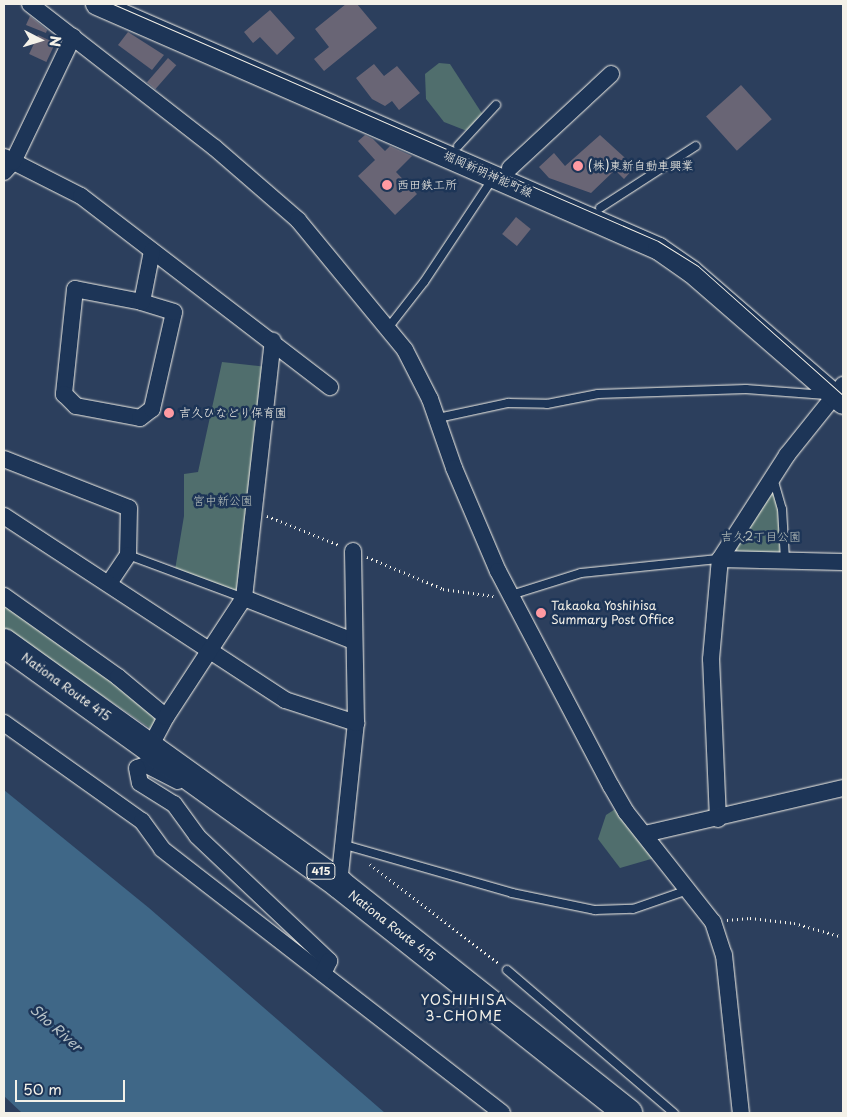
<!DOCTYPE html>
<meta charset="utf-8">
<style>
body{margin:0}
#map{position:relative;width:847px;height:1117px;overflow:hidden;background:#2c3f5d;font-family:"Playpen Sans","Klee One",sans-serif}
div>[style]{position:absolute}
.green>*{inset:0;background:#506e6d}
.water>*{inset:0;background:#3f6787}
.building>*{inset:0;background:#696575;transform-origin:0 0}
.path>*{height:2.5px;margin-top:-1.25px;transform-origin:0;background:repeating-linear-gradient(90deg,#f4f1e8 0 1px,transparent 0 5px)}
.roads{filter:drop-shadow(0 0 1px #f4f1e8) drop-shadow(0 0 1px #f4f1e8)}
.lane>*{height:8px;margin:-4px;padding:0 4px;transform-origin:4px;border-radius:4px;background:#1d3557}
.street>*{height:16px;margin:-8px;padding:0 8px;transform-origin:8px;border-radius:8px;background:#1d3557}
.secondary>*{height:22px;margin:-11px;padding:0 11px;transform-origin:11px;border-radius:11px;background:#1d3557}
.highway>*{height:28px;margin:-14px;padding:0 14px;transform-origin:14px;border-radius:14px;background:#1d3557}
.tram>*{height:1px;margin:-0.5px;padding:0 0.5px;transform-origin:0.5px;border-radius:0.5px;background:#f4f1e8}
.dots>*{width:14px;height:14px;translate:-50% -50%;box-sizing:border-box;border:2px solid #1d3557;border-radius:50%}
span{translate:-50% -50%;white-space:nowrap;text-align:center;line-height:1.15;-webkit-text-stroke:5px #1d3557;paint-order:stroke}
.shield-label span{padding:1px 4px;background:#1d3557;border:1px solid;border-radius:4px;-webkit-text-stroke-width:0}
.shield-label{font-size:11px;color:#f4f1e8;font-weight:700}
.poi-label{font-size:12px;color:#f4f1e8}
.left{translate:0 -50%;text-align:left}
.street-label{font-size:12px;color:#f4f1e8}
.park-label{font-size:12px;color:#bbc3bd}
.neighbourhood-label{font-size:14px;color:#f4f1e8;letter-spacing:1px}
.water-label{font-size:14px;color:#b5c1c6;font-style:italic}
.frame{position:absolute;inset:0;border:5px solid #f4f1e8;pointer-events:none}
.north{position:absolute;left:15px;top:15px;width:50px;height:50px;-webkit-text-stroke:4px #1d3557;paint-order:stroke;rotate:95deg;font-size:14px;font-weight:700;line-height:20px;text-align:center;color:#f4f1e8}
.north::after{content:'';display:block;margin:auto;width:18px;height:22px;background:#f4f1e8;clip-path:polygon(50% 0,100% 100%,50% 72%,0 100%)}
.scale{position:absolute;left:15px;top:1080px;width:110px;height:22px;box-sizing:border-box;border:2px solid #f4f1e8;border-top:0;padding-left:6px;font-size:15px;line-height:18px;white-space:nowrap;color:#f4f1e8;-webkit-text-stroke:4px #1d3557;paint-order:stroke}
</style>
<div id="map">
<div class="green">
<div style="clip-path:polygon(439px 63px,450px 64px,483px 115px,467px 131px,444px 122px,426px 99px,425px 74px)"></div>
<div style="clip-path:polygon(222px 362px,276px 368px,241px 598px,175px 570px,184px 516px,184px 474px,198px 472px)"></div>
<div style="clip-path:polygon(773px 477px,782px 509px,785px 560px,720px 559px)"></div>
<div style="clip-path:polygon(4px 597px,166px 717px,157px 733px,4px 629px)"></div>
<div style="clip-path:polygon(620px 806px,658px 857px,620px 868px,598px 839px,606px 815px)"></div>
</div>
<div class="water">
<div style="clip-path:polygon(4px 790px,149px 908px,385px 1113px,22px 1113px,4px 1096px)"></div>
</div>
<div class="building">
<div style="clip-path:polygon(346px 4px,357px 4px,377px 28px,324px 71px,314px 59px,329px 47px,315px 29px)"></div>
<div style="clip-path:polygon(270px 10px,295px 38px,277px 55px,260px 37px,253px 43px,244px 32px)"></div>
<div style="clip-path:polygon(30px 16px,47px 30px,46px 33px,26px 25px)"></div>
<div style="clip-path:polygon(128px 32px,164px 55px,152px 70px,118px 45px)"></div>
<div style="left:38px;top:35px;width:19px;height:21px;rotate:25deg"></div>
<div style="left:168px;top:58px;width:11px;height:32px;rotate:41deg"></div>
<div style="clip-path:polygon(374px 64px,384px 76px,397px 66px,420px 93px,399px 110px,392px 101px,385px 106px,372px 99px,356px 78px)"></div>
<div style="left:741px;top:85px;width:46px;height:47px;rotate:48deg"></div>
<div style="clip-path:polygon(365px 135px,373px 139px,385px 151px,390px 146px,412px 156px,396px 172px,417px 194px,395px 215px,358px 176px,375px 160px,358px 141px)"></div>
<div style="clip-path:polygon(600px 135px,635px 167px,624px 179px,615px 170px,591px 193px,549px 178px,539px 167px,554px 153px,565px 166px)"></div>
<div style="left:516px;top:217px;width:19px;height:22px;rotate:39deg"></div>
</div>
<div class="path">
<div style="left:267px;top:516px;width:78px;rotate:21.9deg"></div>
<div style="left:367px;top:557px;width:82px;rotate:22.8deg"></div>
<div style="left:443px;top:589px;width:51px;rotate:7.8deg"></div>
<div style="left:370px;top:864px;width:164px;rotate:37.6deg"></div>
<div style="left:727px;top:920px;width:23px;rotate:-5deg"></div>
<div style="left:750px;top:918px;width:44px;rotate:6.5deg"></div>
<div style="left:794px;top:923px;width:51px;rotate:15.9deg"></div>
</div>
<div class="roads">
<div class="lane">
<div style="left:458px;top:146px;width:56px;rotate:-47.2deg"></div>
<div style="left:600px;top:208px;width:114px;rotate:-32.9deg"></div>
<div style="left:388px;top:328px;width:58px;rotate:-52deg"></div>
<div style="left:424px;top:282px;width:125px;rotate:-56.4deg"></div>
<div style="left:438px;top:418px;width:72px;rotate:-12.1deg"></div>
<div style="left:508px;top:403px;width:39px;rotate:1deg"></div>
<div style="left:547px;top:404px;width:52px;rotate:-11.1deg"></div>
<div style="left:598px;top:394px;width:148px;rotate:-1.9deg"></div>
<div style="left:746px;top:389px;width:80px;rotate:4.3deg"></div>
<div style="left:773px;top:478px;width:32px;rotate:74deg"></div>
<div style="left:782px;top:509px;width:51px;rotate:86.6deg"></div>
<div style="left:128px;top:555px;width:124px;rotate:20.3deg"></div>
<div style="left:511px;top:595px;width:73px;rotate:-17.4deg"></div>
<div style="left:581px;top:573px;width:140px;rotate:-5.8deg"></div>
<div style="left:345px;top:845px;width:174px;rotate:16deg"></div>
<div style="left:512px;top:893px;width:85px;rotate:11.6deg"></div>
<div style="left:595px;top:910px;width:38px;rotate:-2deg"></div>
<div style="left:633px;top:909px;width:58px;rotate:-19.1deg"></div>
<div style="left:507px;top:970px;width:220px;rotate:40.6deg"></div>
</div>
<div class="street">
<div style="left:30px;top:4px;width:234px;rotate:37.9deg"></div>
<div style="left:215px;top:148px;width:110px;rotate:40.9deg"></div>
<div style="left:298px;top:220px;width:168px;rotate:50.5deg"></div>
<div style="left:405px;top:350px;width:55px;rotate:63deg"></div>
<div style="left:430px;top:399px;width:73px;rotate:70.8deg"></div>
<div style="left:454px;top:468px;width:112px;rotate:66.9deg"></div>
<div style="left:498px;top:571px;width:243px;rotate:62.3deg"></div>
<div style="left:611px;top:786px;width:30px;rotate:60deg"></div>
<div style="left:626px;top:812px;width:140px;rotate:51.7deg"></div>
<div style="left:713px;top:922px;width:35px;rotate:72deg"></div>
<div style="left:724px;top:955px;width:159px;rotate:83.9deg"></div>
<div style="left:4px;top:157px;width:86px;rotate:26.9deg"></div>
<div style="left:81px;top:196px;width:314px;rotate:37.5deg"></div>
<div style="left:510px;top:168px;width:138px;rotate:-42.9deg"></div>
<div style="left:4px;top:172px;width:13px;rotate:-48deg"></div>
<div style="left:13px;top:162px;width:139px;rotate:-64.4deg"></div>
<div style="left:142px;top:302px;width:68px;rotate:-169deg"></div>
<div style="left:75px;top:289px;width:106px;rotate:96deg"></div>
<div style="left:64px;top:394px;width:17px;rotate:45deg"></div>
<div style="left:76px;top:406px;width:65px;rotate:10.6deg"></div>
<div style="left:140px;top:418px;width:15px;rotate:-37deg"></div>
<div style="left:152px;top:409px;width:99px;rotate:-77.2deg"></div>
<div style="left:174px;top:312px;width:34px;rotate:-163deg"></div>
<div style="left:142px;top:302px;width:52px;rotate:-78.9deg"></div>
<div style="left:4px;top:459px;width:134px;rotate:21.4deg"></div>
<div style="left:129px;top:508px;width:47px;rotate:91.2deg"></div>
<div style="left:128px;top:555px;width:34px;rotate:124deg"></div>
<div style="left:4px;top:516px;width:336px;rotate:33.2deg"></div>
<div style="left:285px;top:700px;width:75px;rotate:17.9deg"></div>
<div style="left:720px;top:559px;width:123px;rotate:1.4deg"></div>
<div style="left:4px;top:596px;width:140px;rotate:35.4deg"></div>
<div style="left:118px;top:677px;width:62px;rotate:39.8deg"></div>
<div style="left:244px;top:598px;width:117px;rotate:21.5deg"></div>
<div style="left:4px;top:723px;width:169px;rotate:35.4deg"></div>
<div style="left:142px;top:821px;width:34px;rotate:54deg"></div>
<div style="left:162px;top:849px;width:430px;rotate:37.8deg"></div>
<div style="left:150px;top:747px;width:34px;rotate:-62deg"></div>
<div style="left:166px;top:717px;width:142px;rotate:-56.8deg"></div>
<div style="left:244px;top:598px;width:259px;rotate:-83.6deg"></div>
<div style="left:178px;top:781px;width:36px;rotate:-153deg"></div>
<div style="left:146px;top:765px;width:9px;rotate:162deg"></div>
<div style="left:137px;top:768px;width:15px;rotate:79deg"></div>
<div style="left:140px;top:783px;width:40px;rotate:32deg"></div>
<div style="left:174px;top:804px;width:39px;rotate:54deg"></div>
<div style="left:197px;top:836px;width:182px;rotate:43.4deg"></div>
<div style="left:329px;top:961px;width:14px;rotate:115deg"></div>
<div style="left:718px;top:819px;width:160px;rotate:-92.5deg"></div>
<div style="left:711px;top:659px;width:100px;rotate:-84.9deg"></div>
<div style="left:720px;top:559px;width:124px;rotate:-57.2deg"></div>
<div style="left:787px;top:455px;width:90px;rotate:-51.3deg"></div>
<div style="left:645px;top:834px;width:203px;rotate:-13.1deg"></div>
<div style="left:339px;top:884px;width:162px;rotate:-84deg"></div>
<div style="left:356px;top:723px;width:172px;rotate:-91deg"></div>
</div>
<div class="secondary">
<div style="left:97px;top:4px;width:613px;rotate:23.55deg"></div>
<div style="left:659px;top:249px;width:40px;rotate:34.9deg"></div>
<div style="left:692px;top:272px;width:200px;rotate:40.9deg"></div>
</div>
<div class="highway">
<div style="left:4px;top:643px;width:413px;rotate:35.7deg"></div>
<div style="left:339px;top:884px;width:369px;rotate:38.4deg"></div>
</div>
</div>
<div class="tram">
<div style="left:113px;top:4px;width:594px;rotate:23.5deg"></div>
<div style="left:658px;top:241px;width:47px;rotate:32deg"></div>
<div style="left:698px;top:266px;width:194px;rotate:41.7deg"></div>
</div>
<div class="dots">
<div style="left:578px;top:166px;background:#ff9aa2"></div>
<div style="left:387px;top:185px;background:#ff9aa2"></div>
<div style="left:169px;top:413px;background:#ff9aa2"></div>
<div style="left:541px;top:613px;background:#ff9aa2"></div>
</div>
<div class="shield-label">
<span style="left:321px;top:871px">415</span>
</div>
<div class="poi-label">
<span class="left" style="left:588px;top:166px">(株)東新自動車興業</span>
<span class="left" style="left:397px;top:185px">西田鉄工所</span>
<span class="left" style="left:179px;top:413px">吉久ひなどり保育園</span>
<span class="left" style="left:551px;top:613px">Takaoka Yoshihisa<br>Summary Post Office</span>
</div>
<div class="street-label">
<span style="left:488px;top:174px;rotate:24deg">堀岡新明神能町線</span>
<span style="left:66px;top:687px;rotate:36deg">Nationa Route 415</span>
<span style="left:392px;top:926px;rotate:38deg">Nationa Route 415</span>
</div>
<div class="park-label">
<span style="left:223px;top:501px">宮中新公園</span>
<span style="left:761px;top:537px">吉久2丁目公園</span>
</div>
<div class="neighbourhood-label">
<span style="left:464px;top:1008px">YOSHIHISA<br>3-CHOME</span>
</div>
<div class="water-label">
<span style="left:56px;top:1028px;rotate:41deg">Sho River</span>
</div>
<div class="frame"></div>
<div class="north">N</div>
<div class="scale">50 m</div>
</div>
